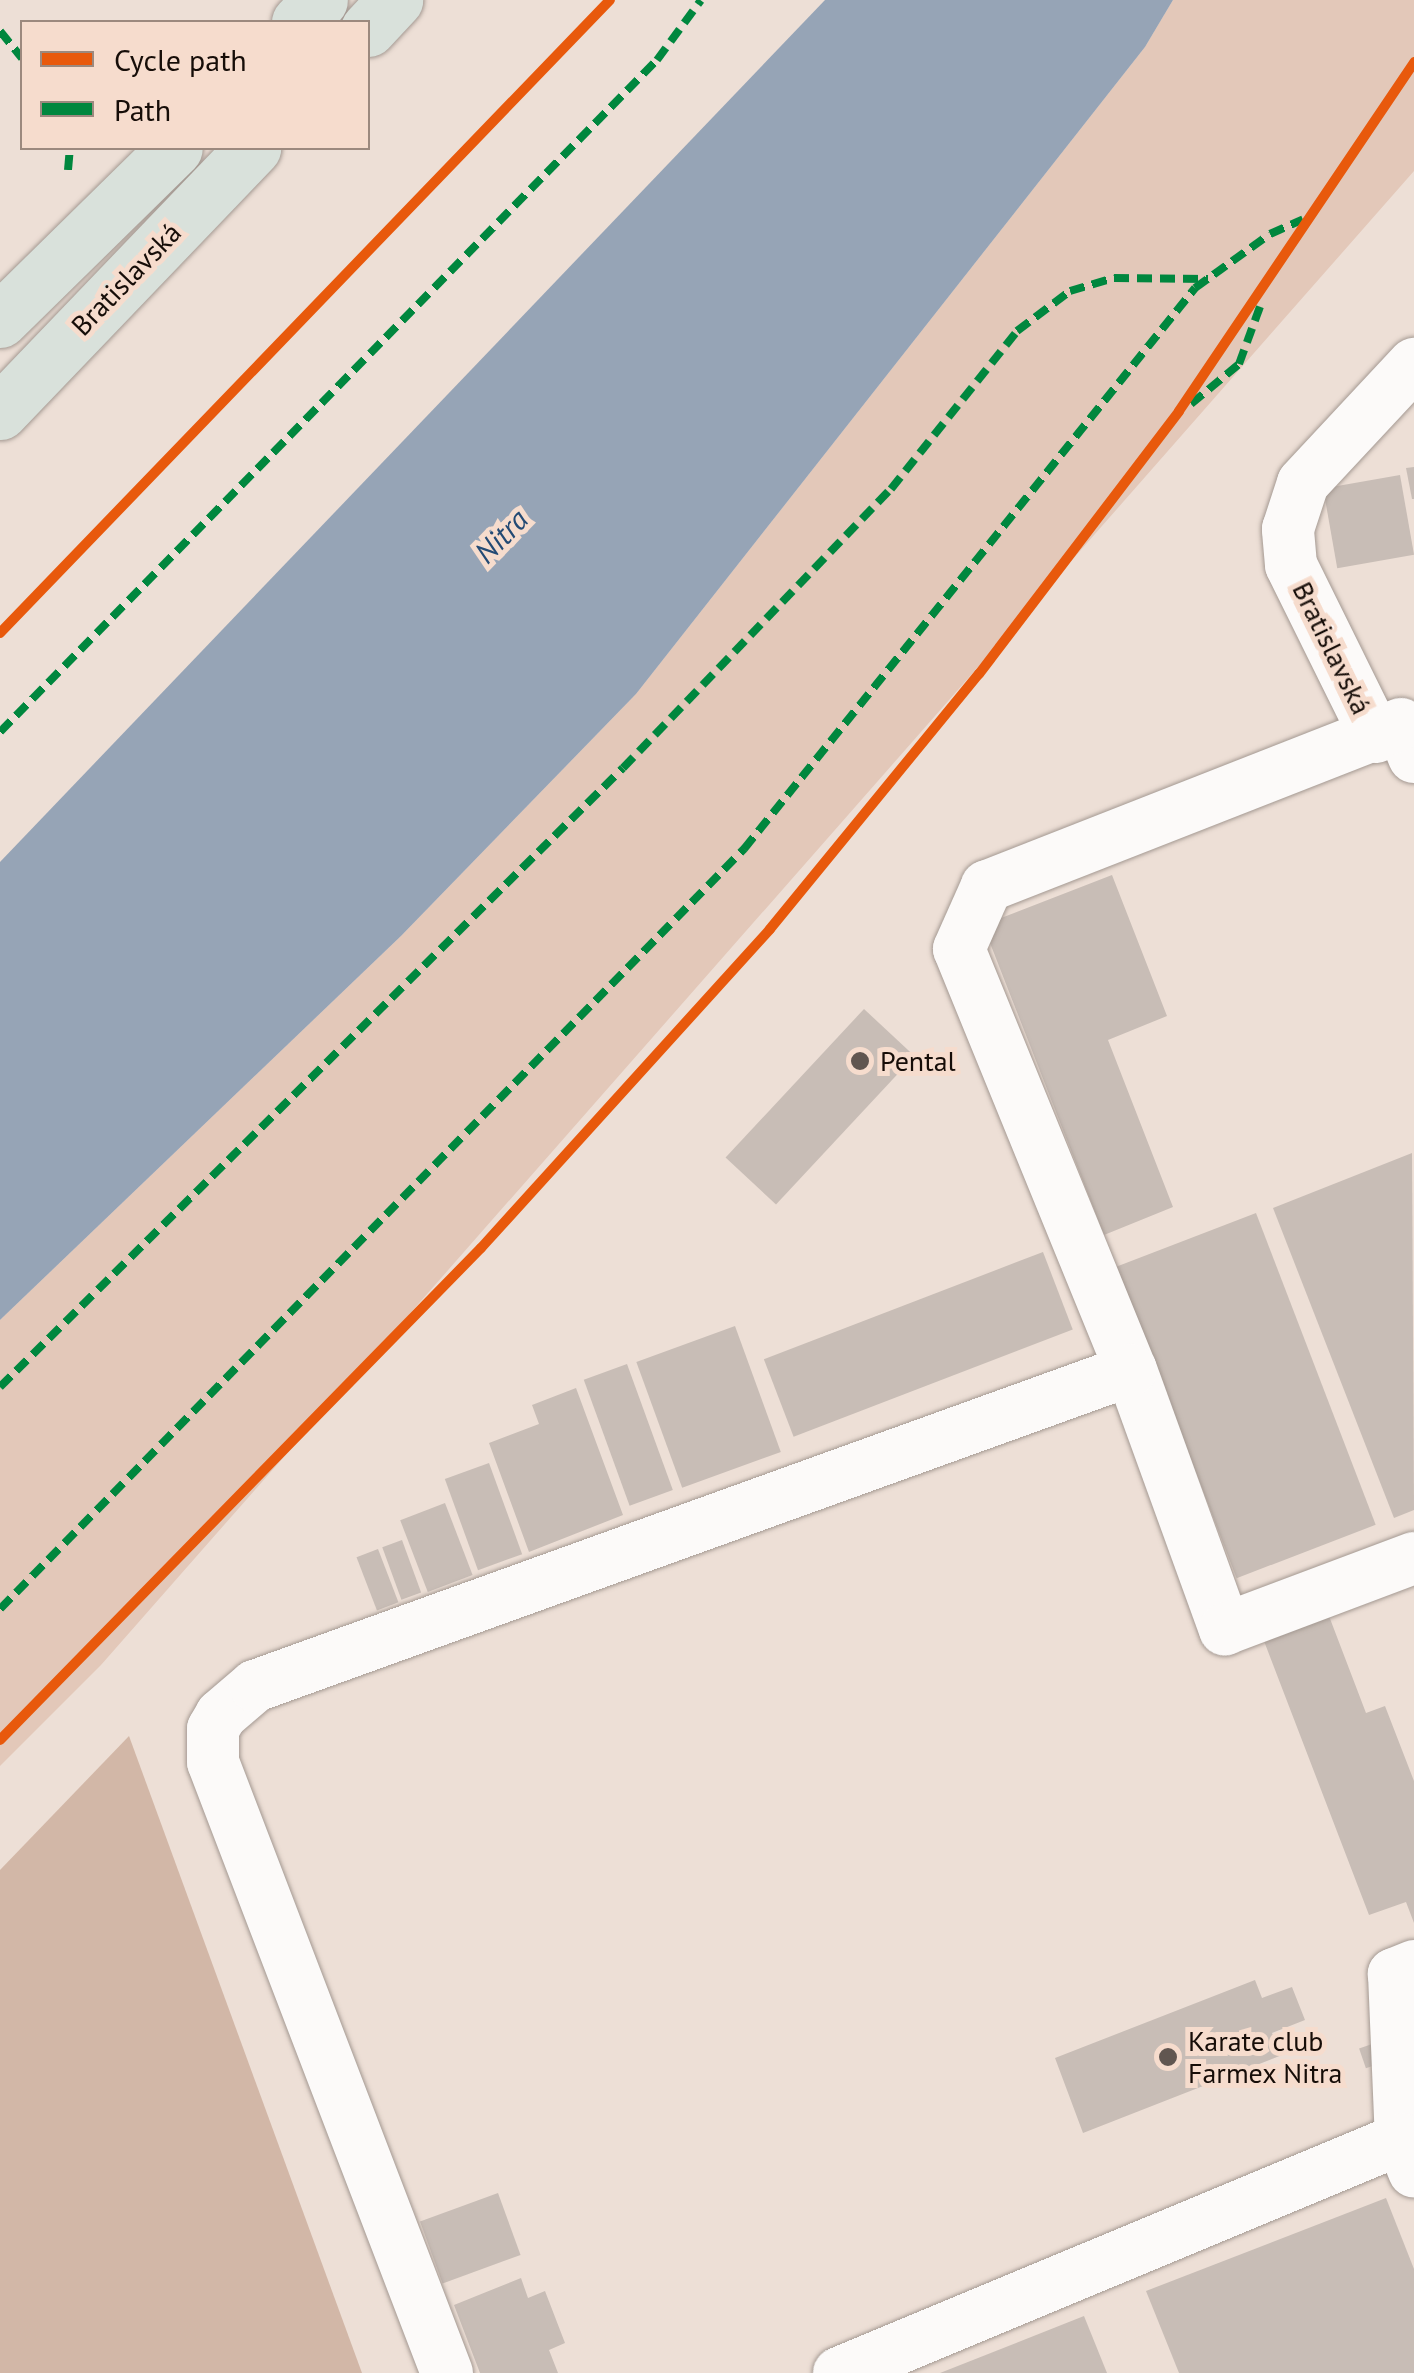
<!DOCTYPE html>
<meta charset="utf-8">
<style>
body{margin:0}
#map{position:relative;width:1414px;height:2373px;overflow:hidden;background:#eddfd6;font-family:"PT Sans",sans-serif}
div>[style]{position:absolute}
.green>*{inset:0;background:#e3c8b9}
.forest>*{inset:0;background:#d2b7a7}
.water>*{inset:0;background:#96a4b6}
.building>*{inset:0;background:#c8bdb6;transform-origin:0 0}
.roads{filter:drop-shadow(0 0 2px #a49992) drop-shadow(0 0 2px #a49992)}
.minor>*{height:52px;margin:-26px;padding:0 26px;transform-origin:26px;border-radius:26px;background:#fcfaf9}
.major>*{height:55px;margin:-27.5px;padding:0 27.5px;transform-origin:27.5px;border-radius:27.5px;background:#d9e1db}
.quiet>*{height:8px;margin-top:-4px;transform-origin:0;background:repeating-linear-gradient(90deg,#00873e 0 15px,transparent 0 23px)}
.cycleway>*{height:10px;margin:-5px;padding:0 5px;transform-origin:5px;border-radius:5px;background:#e8590c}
.dots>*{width:28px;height:28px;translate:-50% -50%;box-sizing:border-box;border:5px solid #f6dccd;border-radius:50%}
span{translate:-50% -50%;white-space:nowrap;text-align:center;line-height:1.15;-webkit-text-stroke:10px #f6dccd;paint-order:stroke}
.street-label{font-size:28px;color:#160d08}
.poi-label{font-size:28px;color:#160d08}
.left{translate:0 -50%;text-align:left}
.water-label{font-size:30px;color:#234a74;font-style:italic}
.legend{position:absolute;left:20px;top:20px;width:350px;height:130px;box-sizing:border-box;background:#f6dccd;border:2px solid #9c897e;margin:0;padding:12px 18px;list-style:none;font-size:30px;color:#160d08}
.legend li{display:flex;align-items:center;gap:20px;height:50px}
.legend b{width:50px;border:2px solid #9c897e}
</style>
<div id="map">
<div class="green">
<div style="clip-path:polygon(1173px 0,1414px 0,1414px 171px,101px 1665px,0 1766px,0 1320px,401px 936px,636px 694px,1145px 47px)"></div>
</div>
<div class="forest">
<div style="clip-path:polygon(129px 1736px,362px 2373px,0 2373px,0 1870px)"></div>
</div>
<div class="water">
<div style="clip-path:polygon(825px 0,1173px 0,1145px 47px,636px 694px,401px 936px,0 1320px,0 862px)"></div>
</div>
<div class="building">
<div style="clip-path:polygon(1414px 467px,1414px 499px,1412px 499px,1406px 468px)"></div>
<div style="left:1400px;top:475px;width:81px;height:78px;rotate:80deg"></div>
<div style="clip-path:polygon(1112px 875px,1167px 1016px,1108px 1040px,1173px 1207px,1104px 1235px,983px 925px)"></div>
<div style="left:864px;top:1009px;width:69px;height:203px;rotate:43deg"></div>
<div style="clip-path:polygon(1412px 1153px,1414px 1510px,1394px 1518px,1273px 1208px)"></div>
<div style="left:1256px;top:1213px;width:334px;height:149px;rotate:69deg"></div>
<div style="left:1043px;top:1252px;width:83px;height:299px;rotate:69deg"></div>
<div style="left:735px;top:1326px;width:134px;height:105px;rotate:70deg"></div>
<div style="left:627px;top:1364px;width:134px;height:46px;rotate:70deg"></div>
<div style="clip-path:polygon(576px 1388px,623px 1515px,529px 1552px,489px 1443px,539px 1424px,532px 1405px)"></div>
<div style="left:489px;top:1463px;width:97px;height:47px;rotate:70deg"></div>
<div style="left:445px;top:1503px;width:77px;height:48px;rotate:69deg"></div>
<div style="left:402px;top:1540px;width:56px;height:21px;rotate:70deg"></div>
<div style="left:378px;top:1549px;width:57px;height:23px;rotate:69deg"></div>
<div style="clip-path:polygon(1329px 1616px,1366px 1713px,1385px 1706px,1414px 1781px,1414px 1923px,1406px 1902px,1369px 1915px,1264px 1641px)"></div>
<div style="clip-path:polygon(1255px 1980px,1262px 1998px,1292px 1987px,1305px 2020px,1272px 2033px,1282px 2055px,1083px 2133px,1055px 2058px)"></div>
<div style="left:1378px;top:2042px;width:21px;height:20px;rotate:71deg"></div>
<div style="left:498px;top:2193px;width:66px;height:83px;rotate:70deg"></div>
<div style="clip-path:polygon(1386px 2198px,1414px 2269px,1414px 2373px,1179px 2373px,1146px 2291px)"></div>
<div style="clip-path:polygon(521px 2278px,528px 2298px,545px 2291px,565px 2343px,549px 2350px,558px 2373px,480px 2373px,454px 2305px)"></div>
<div style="clip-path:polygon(1084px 2316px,1107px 2373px,940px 2373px)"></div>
</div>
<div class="roads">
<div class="minor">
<div style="left:1376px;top:737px;width:192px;rotate:-116.3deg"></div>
<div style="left:1291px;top:565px;width:36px;rotate:-95deg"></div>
<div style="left:1288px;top:529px;width:48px;rotate:-71.9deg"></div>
<div style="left:1303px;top:483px;width:163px;rotate:-47deg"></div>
<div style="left:1414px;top:757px;width:35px;rotate:-112deg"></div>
<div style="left:1401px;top:724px;width:445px;rotate:158.6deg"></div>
<div style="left:987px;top:886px;width:69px;rotate:114deg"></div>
<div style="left:959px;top:949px;width:455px;rotate:67.8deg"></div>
<div style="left:1131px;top:1370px;width:276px;rotate:70.1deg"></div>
<div style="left:1225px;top:1629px;width:202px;rotate:-20.6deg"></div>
<div style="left:1414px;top:1966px;width:22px;rotate:158deg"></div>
<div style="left:1394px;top:1974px;width:165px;rotate:87.6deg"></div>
<div style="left:1401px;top:2139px;width:35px;rotate:68deg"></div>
<div style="left:447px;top:2373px;width:654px;rotate:-110.96deg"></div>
<div style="left:213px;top:1762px;width:33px;rotate:-90deg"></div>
<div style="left:213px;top:1729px;width:16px;rotate:-60deg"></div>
<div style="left:221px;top:1715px;width:45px;rotate:-40.5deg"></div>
<div style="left:255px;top:1686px;width:931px;rotate:-19.84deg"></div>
<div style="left:839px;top:2373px;width:609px;rotate:-22.61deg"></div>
</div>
<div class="major">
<div style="left:299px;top:22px;width:30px;rotate:-46deg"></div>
<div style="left:368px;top:29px;width:40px;rotate:-47deg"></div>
<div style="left:0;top:320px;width:245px;rotate:-44.5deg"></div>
<div style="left:0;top:412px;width:366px;rotate:-46.2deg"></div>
</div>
</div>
<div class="quiet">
<div style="left:0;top:31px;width:35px;rotate:51deg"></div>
<div style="left:68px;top:170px;width:22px;rotate:-85deg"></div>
<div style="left:1191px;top:404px;width:62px;rotate:-39.8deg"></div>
<div style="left:1239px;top:364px;width:67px;rotate:-69.9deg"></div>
<div style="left:0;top:732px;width:940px;rotate:-45.65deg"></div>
<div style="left:657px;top:60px;width:74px;rotate:-53.7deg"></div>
<div style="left:0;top:1387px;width:878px;rotate:-44.82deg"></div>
<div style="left:623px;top:768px;width:387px;rotate:-46.2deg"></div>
<div style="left:891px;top:489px;width:202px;rotate:-51.4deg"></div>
<div style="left:1017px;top:331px;width:66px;rotate:-37deg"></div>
<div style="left:1070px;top:291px;width:46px;rotate:-16.5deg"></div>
<div style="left:1114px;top:278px;width:94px;rotate:0.6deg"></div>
<div style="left:0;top:1609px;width:1064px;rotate:-45.61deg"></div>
<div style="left:744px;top:849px;width:720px;rotate:-51.2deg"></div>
<div style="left:1195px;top:288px;width:92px;rotate:-35.8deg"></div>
<div style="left:1270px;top:234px;width:36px;rotate:-24deg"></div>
</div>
<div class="cycleway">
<div style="left:0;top:633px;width:879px;rotate:-46.06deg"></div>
<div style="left:0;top:1740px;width:688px;rotate:-45.65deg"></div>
<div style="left:481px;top:1248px;width:430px;rotate:-47.8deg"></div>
<div style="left:770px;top:929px;width:330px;rotate:-50.7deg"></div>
<div style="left:979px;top:674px;width:330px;rotate:-52.7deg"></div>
<div style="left:1179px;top:411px;width:421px;rotate:-56deg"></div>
</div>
<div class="dots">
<div style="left:860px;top:1061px;background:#615650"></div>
<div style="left:1168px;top:2057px;background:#615650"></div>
</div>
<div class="street-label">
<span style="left:126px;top:279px;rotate:-46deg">Bratislavská</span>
<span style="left:1332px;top:648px;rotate:64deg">Bratislavská</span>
</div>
<div class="poi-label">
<span class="left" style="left:880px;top:1061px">Pental</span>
<span class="left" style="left:1188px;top:2057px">Karate club<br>Farmex Nitra</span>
</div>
<div class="water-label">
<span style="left:501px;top:536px;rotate:-46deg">Nitra</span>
</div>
<ul class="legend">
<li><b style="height:12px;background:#e8590c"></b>Cycle path</li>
<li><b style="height:12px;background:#00873e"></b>Path</li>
</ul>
</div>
